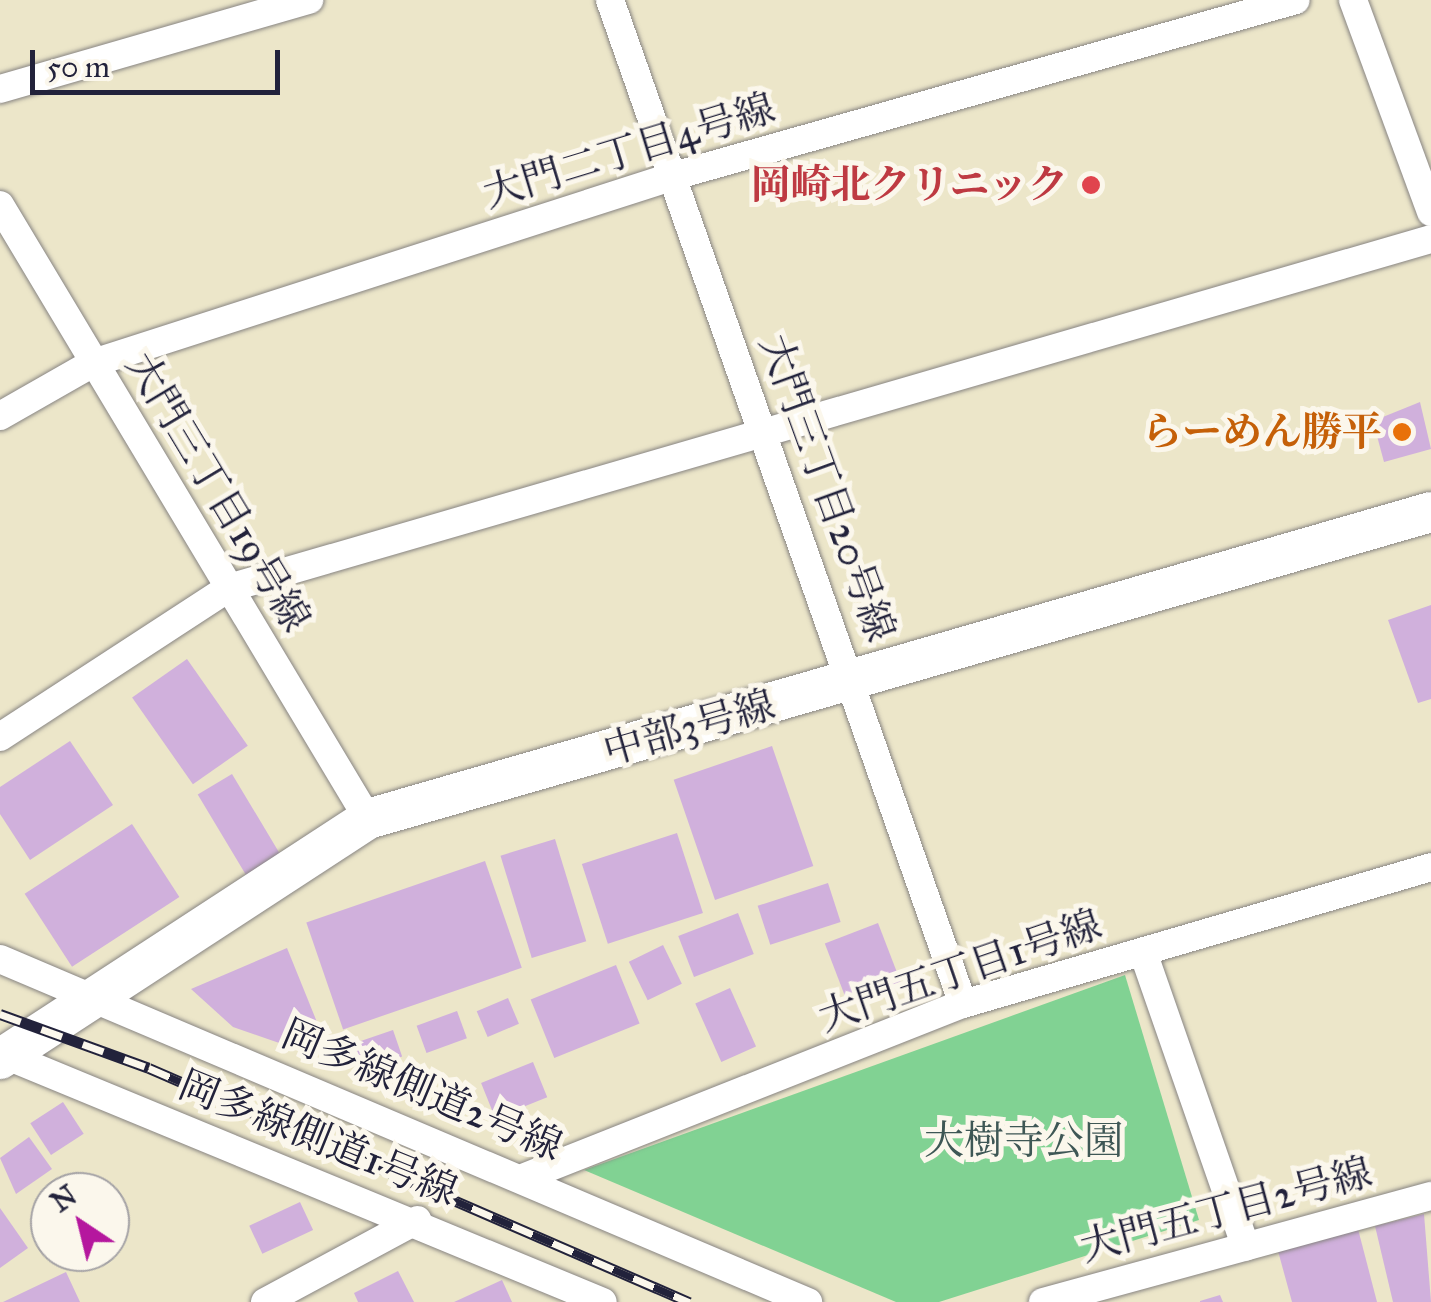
<!DOCTYPE html>
<html>
<head>
<meta charset="utf-8">
<style>
  body { margin:0 }
  #map { position:relative; width:1431px; height:1302px; overflow:hidden; background:#ece6c9; font-family:"IM FELL Great Primer","Noto Serif JP",serif }
  div>[style] { position:absolute }
  .green>* { inset:0; background:#81d293 }
  .building>* { inset:0; background:#d0b0dc; transform-origin:0 0 }
  .roads { filter:drop-shadow(0 0 2px #878482) drop-shadow(0 0 2px #878482) }
  .street>* { height:28px; margin:-14px; padding:0 14px; transform-origin:14px; border-radius:14px; background:#fff }
  .secondary>* { height:40px; margin:-20px; padding:0 20px; transform-origin:20px; border-radius:20px; background:#fff }
  .rail>* { height:11px; margin-top:-5.5px; transform-origin:0; background:repeating-linear-gradient(90deg,#fbf7ec 0 22px,#22223b 0 44px); box-sizing:border-box; border-block:2px solid #22223b }
  .dots>* { width:28px; height:28px; translate:-50% -50%; box-sizing:border-box; border:5px solid #fbf7ec; border-radius:50% }
  span { translate:-50% -50%; white-space:nowrap; text-align:center; line-height:1.15; -webkit-text-stroke:10px #fbf7ec; paint-order:stroke }
  .street-label { font-size:40px; color:#22223b }
  .health-label { font-size:40px; color:#be3a42; font-weight:700 }
  .right { translate:-100% -50%; text-align:right }
  .food-label { font-size:40px; color:#c56008; font-weight:700 }
  .park-label { font-size:40px; color:#3e5755 }
  .north { position:absolute; left:30px; top:1172px; width:100px; height:100px; box-sizing:border-box; background:#fbf7ec; border:2px solid #a4a2a5; border-radius:50%; rotate:325deg; font-size:28px; font-weight:700; line-height:40px; text-align:center; color:#22223b }
  .north::after { content:''; display:block; margin:auto; width:35px; height:45px; background:#b5179e; clip-path:polygon(50% 0,100% 100%,50% 72%,0 100%) }
  .scale { position:absolute; left:30px; top:50px; width:250px; height:45px; box-sizing:border-box; border:5px solid #22223b; border-top:0; padding-left:12px; font-size:30px; line-height:35px; white-space:nowrap; color:#22223b; -webkit-text-stroke:8px #fbf7ec; paint-order:stroke }
</style>
</head>
<body>
<div id="map">
  <div class="green">
    <div style="clip-path:polygon(1125px 975px,1199px 1220px,939px 1302px,896px 1302px,584px 1170px)"></div>
  </div>
  <div class="building">
    <div style="clip-path:polygon(1420px 402px,1431px 449px,1384px 462px,1373px 421px)"></div>
    <div style="clip-path:polygon(1431px 605px,1431px 699px,1418px 703px,1388px 620px)"></div>
    <div style="left:187px;top:659px;width:106px;height:67px;rotate:55deg"></div>
    <div style="clip-path:polygon(70px 741px,113px 805px,30px 860px,0 814px,0 787px)"></div>
    <div style="left:772px;top:746px;width:127px;height:104px;rotate:71deg"></div>
    <div style="left:232px;top:774px;width:97px;height:40px;rotate:59deg"></div>
    <div style="left:132px;top:824px;width:87px;height:128px;rotate:57deg"></div>
    <div style="left:677px;top:833px;width:84px;height:100px;rotate:72deg"></div>
    <div style="left:555px;top:839px;width:107px;height:57px;rotate:73deg"></div>
    <div style="left:485px;top:861px;width:113px;height:189px;rotate:71deg"></div>
    <div style="left:828px;top:883px;width:41px;height:74px;rotate:72deg"></div>
    <div style="left:738px;top:913px;width:44px;height:64px;rotate:69deg"></div>
    <div style="left:878px;top:923px;width:63px;height:57px;rotate:69deg"></div>
    <div style="left:663px;top:945px;width:43px;height:38px;rotate:64deg"></div>
    <div style="clip-path:polygon(287px 948px,323px 1037px,285px 1045px,233px 1027px,191px 989px)"></div>
    <div style="left:616px;top:965px;width:63px;height:92px;rotate:68deg"></div>
    <div style="left:730px;top:988px;width:64px;height:38px;rotate:66deg"></div>
    <div style="left:508px;top:998px;width:28px;height:34px;rotate:67deg"></div>
    <div style="left:457px;top:1011px;width:29px;height:43px;rotate:70deg"></div>
    <div style="left:393px;top:1030px;width:28px;height:41px;rotate:71deg"></div>
    <div style="left:533px;top:1062px;width:38px;height:56px;rotate:68deg"></div>
    <div style="left:63px;top:1102px;width:38px;height:39px;rotate:57deg"></div>
    <div style="clip-path:polygon(29px 1137px,52px 1169px,16px 1194px,0 1158px)"></div>
    <div style="left:300px;top:1202px;width:31px;height:56px;rotate:65deg"></div>
    <div style="clip-path:polygon(0 1208px,28px 1248px,0 1268px)"></div>
    <div style="clip-path:polygon(1424px 1214px,1431px 1302px,1393px 1302px,1375px 1226px)"></div>
    <div style="clip-path:polygon(1358px 1229px,1377px 1302px,1292px 1302px,1278px 1251px)"></div>
    <div style="clip-path:polygon(398px 1271px,414px 1302px,358px 1302px,354px 1293px)"></div>
    <div style="clip-path:polygon(66px 1272px,80px 1302px,3px 1302px)"></div>
    <div style="clip-path:polygon(502px 1280px,512px 1302px,454px 1302px)"></div>
    <div style="clip-path:polygon(1220px 1295px,1223px 1302px,1200px 1302px,1200px 1301px)"></div>
  </div>
  <div class="roads">
    <div class="street">
      <div style="left:610px;top:0;width:1064px;rotate:70.63deg"></div>
      <div style="left:1353px;top:0;width:226px;rotate:69.8deg"></div>
      <div style="left:0;top:89px;width:322px;rotate:-16.1deg"></div>
      <div style="left:0;top:205px;width:716px;rotate:59.06deg"></div>
      <div style="left:0;top:416px;width:107px;rotate:-29.7deg"></div>
      <div style="left:93px;top:363px;width:610px;rotate:-17.84deg"></div>
      <div style="left:674px;top:176px;width:646px;rotate:-15.8deg"></div>
      <div style="left:0;top:737px;width:273px;rotate:-33.1deg"></div>
      <div style="left:229px;top:588px;width:1252px;rotate:-16.19deg"></div>
      <div style="left:1143px;top:952px;width:312px;rotate:70.8deg"></div>
      <div style="left:0;top:959px;width:878px;rotate:23deg"></div>
      <div style="left:0;top:1053px;width:652px;rotate:22.44deg"></div>
      <div style="left:525px;top:1177px;width:471px;rotate:-21.6deg"></div>
      <div style="left:963px;top:1004px;width:488px;rotate:-16.3deg"></div>
      <div style="left:265px;top:1302px;width:173px;rotate:-28.3deg"></div>
      <div style="left:1043px;top:1302px;width:402px;rotate:-15.3deg"></div>
    </div>
    <div class="secondary">
      <div style="left:0;top:1059px;width:439px;rotate:-33.1deg"></div>
      <div style="left:368px;top:819px;width:1106px;rotate:-16.11deg"></div>
    </div>
  </div>
  <div class="rail">
    <div style="left:0;top:1014px;width:158px;rotate:19.9deg"></div>
    <div style="left:149px;top:1068px;width:589px;rotate:23.43deg"></div>
  </div>
  <div class="dots">
    <div style="left:1091px;top:185px;background:#e0444e"></div>
    <div style="left:1402px;top:432px;background:#e8710a"></div>
  </div>
  <div class="street-label">
    <span style="left:629px;top:151px;rotate:-17deg">大門二丁目4号線</span>
    <span style="left:827px;top:488px;rotate:70deg">大門三丁目20号線</span>
    <span style="left:218px;top:492px;rotate:59deg">大門三丁目19号線</span>
    <span style="left:689px;top:728px;rotate:-16deg">中部3号線</span>
    <span style="left:960px;top:971px;rotate:-19deg">大門五丁目1号線</span>
    <span style="left:422px;top:1090px;rotate:23deg">岡多線側道2号線</span>
    <span style="left:318px;top:1138px;rotate:22deg">岡多線側道1号線</span>
    <span style="left:1226px;top:1210px;rotate:-15deg">大門五丁目2号線</span>
  </div>
  <div class="health-label">
    <span class="right" style="left:1068px;top:185px">岡崎北クリニック</span>
  </div>
  <div class="food-label">
    <span class="right" style="left:1382px;top:432px">らーめん勝平</span>
  </div>
  <div class="park-label">
    <span style="left:1024px;top:1141px">大樹寺公園</span>
  </div>
  <div class="north">N</div>
  <div class="scale">50 m</div>
</div>
</body>
</html>
